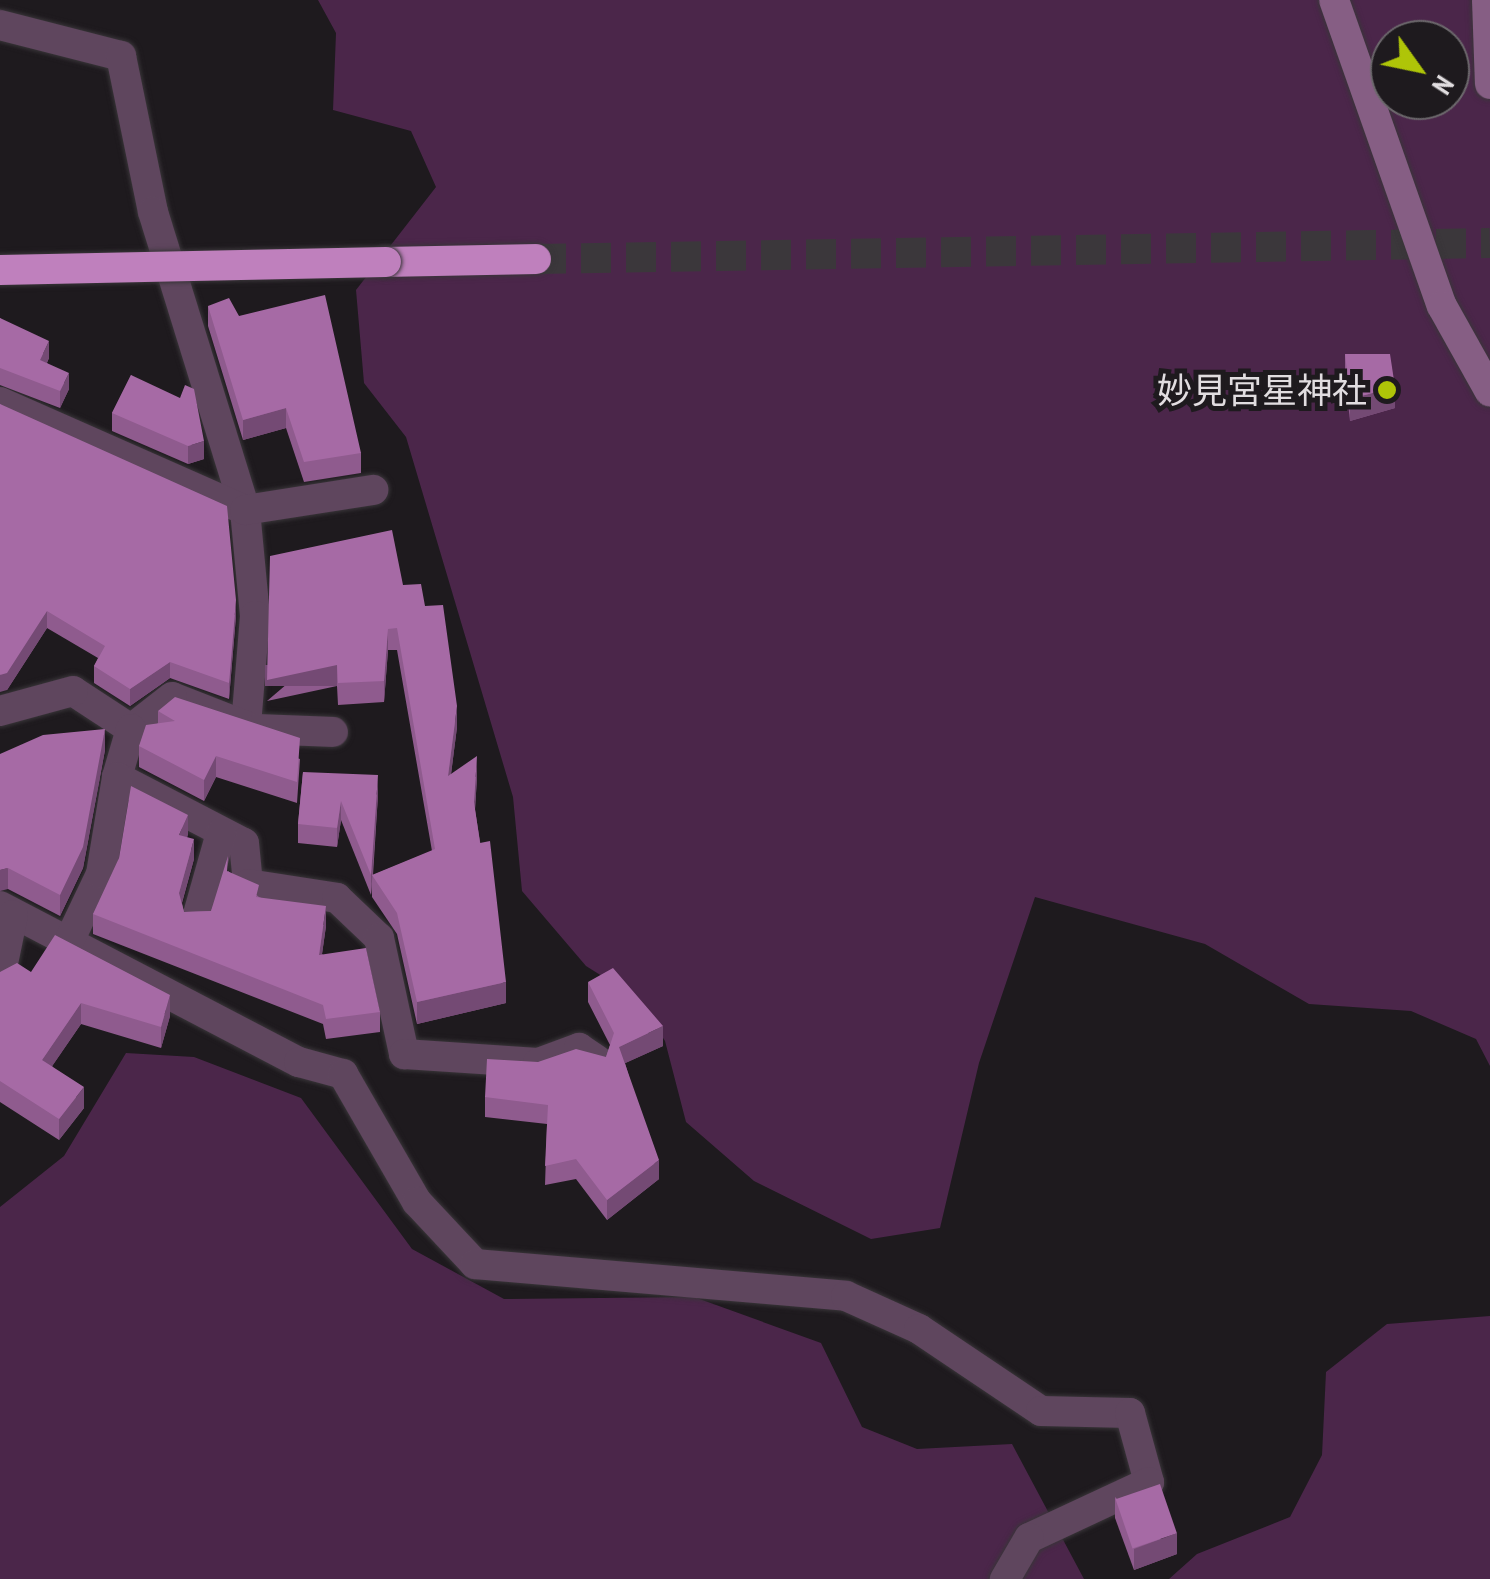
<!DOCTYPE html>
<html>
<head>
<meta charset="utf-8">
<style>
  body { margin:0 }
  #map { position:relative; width:1490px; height:1579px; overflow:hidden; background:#1e1a1e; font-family:"PT Sans Narrow","Noto Sans JP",sans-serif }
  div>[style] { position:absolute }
  .green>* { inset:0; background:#4b264a }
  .highway-tunnel>* { height:30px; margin-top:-15px; transform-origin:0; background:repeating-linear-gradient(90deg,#3b373b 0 30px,transparent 0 45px) }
  .roads { filter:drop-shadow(0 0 2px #393539) drop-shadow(0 0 2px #393539) }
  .street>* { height:30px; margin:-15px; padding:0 15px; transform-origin:15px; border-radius:15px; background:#5f465e }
  .secondary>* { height:30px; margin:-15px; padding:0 15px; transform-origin:15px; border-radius:15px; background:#865e84 }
  .highway>* { height:30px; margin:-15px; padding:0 15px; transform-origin:15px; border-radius:15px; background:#bf80bd }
  .bridges { filter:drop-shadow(0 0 2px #393539) drop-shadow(0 0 2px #393539) }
  .highway-bridge>* { height:30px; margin:-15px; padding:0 15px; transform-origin:15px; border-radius:15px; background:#bf80bd }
  .wall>* { inset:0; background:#8f5b8e }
  .shaded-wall>* { inset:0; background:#744a74; transform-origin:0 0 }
  .building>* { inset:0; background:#a66aa5; transform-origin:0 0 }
  .dots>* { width:28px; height:28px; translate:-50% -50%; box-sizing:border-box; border:5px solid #1e1a1e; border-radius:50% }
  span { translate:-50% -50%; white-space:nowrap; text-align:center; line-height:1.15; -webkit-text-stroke:10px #1e1a1e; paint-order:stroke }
  .poi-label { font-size:35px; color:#e1dde0 }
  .right { translate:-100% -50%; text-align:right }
  .north { position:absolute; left:1370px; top:20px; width:100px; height:100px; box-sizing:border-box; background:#1e1a1e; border:2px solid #6c686c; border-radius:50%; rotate:123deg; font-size:28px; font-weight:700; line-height:40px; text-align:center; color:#e1dde0 }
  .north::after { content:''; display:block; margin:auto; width:35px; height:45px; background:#afc508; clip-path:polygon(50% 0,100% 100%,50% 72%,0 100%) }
</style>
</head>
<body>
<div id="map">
  <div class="green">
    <div style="clip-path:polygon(evenodd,318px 0,1490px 0,1490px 1066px,1476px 1039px,1411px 1011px,1309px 1004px,1205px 944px,1035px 897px,979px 1063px,940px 1228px,871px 1239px,754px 1181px,686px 1122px,665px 1041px,637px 998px,586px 966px,522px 891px,513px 797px,406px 437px,364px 383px,356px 290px,436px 187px,411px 131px,333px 110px,336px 33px,318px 0,1390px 40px,1450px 40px,1450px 100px,1390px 100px,1390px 40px)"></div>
    <div style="clip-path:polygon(126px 1053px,194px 1057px,301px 1098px,412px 1249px,504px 1299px,694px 1297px,821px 1343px,862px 1427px,917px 1449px,1012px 1444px,1084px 1579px,0 1579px,0 1207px,64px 1156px)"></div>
    <div style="clip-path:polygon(1490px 1316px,1490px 1579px,1169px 1579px,1197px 1554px,1290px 1517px,1322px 1455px,1326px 1372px,1387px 1324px)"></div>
  </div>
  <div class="highway-tunnel">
    <div style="left:536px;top:259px;width:954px;rotate:-0.96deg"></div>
  </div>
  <div class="roads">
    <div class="street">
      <div style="left:0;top:25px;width:125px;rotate:14.4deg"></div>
      <div style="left:121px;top:56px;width:159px;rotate:78.4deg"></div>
      <div style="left:153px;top:212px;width:312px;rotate:72.8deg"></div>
      <div style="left:245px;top:510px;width:106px;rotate:84.6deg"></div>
      <div style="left:255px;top:616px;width:110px;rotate:94.7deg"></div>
      <div style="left:246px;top:726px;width:79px;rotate:-158.6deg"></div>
      <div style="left:172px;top:697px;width:52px;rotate:142deg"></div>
      <div style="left:131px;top:729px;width:69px;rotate:-146.8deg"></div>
      <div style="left:73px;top:691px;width:76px;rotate:164.7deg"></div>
      <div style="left:0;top:402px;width:268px;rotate:23.8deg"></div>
      <div style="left:245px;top:510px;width:130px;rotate:-8.9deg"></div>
      <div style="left:131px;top:729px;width:50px;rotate:106.3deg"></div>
      <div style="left:117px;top:777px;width:143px;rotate:27.5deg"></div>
      <div style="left:244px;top:843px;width:41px;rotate:84.4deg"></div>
      <div style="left:248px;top:884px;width:90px;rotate:8.9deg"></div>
      <div style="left:337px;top:898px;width:58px;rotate:43.6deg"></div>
      <div style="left:379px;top:938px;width:119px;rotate:77.8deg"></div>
      <div style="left:404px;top:1054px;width:134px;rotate:3.8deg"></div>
      <div style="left:538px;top:1063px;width:44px;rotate:-20.1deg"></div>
      <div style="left:579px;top:1048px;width:22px;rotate:34deg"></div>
      <div style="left:259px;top:729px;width:74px;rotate:2.3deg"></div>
      <div style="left:0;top:906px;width:337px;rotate:27.6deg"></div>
      <div style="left:299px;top:1062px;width:46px;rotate:15.3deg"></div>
      <div style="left:343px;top:1074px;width:148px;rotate:60deg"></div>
      <div style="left:417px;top:1202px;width:85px;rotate:46.9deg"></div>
      <div style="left:475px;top:1264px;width:372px;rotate:4.9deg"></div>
      <div style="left:846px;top:1296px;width:80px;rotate:24.3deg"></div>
      <div style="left:919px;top:1329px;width:147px;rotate:33.9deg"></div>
      <div style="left:1041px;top:1411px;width:89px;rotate:1.3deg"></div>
      <div style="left:1130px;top:1413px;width:72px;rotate:74.6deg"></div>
      <div style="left:1149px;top:1482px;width:132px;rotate:155deg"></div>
      <div style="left:1029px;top:1538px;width:48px;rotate:120.3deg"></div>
      <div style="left:197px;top:918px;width:88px;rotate:-74.2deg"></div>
      <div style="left:71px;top:937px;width:70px;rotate:-64.5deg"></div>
      <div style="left:101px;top:874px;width:98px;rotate:-80.6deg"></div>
      <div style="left:0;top:978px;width:64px;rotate:-78.3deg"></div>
    </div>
    <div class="secondary">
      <div style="left:1334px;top:0;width:324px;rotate:70.6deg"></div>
      <div style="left:1442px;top:306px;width:98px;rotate:60.8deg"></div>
      <div style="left:1487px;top:0;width:84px;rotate:88deg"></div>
    </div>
    <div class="highway">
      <div style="left:386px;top:262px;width:150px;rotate:-1.1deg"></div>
    </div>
  </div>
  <div class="bridges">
    <div class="highway-bridge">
      <div style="left:0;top:270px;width:386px;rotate:-1.2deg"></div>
    </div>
  </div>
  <div class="wall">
    <div style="clip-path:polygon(208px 306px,239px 316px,361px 453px,361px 473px,304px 482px,286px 428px,243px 440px,208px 326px)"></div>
    <div style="clip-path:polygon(0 318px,49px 358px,47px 363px,69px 389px,60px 408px,0 385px)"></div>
    <div style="clip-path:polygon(1345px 354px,1395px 408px,1350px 421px,1345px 375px)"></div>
    <div style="clip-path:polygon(131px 375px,204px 459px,188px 464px,112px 431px,112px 413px)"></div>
    <div style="clip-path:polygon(0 404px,236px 616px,229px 699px,170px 678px,130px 706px,94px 683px,94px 666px,98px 658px,47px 628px,7px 690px)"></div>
    <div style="clip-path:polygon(403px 585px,425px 606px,457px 727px,451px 774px,477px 777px,475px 810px,506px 1003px,417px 1024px,397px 934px,372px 897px,372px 884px,371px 895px,341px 820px,337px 847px,298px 843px,298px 824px,303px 772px,378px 795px,373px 875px,432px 851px,397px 650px,388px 650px,384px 702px,338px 705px,337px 686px,267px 701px)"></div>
    <div style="clip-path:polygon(158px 711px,300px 759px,297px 803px,216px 777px,204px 801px,139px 767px,139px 746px,158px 723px)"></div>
    <div style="clip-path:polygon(105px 750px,83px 868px,60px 916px,8px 889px,0 754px)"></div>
    <div style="clip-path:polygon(188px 835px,187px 837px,194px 859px,182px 903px,184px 912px,211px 911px,228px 871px,259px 897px,326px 926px,322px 954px,380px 1012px,380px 1032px,326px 1039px,323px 1024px,93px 934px,93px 914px)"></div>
    <div style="clip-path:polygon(0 972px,31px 972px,170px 1016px,161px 1048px,81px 1024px,52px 1066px,84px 1108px,59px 1140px,0 1102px)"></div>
    <div style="clip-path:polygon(588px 982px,663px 1046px,625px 1063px,659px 1179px,607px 1220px,576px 1179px,545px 1185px,547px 1124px,485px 1117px,485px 1097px,538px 1062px,606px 1057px,610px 1045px,588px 1002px)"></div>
    <div style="clip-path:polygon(1115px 1497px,1177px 1554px,1134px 1570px,1115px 1518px)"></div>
  </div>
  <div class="shaded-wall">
    <div style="clip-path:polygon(49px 341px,49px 358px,40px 376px,40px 360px)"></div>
    <div style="clip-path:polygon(69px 373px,69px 389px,60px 408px,60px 391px)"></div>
    <div style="clip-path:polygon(1395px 387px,1395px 408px,1350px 421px,1350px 399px)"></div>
    <div style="clip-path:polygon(286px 408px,286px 428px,243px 440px,243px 420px)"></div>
    <div style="clip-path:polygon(204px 441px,204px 459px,188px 464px,188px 446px)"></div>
    <div style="clip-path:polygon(236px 600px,236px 616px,229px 699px,229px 683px)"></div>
    <div style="clip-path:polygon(47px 611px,47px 628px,7px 690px,0 692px,0 675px)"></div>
    <div style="clip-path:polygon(388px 629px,388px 650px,384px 702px,384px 681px)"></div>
    <div style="clip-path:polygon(170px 662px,170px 678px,130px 706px,130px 689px)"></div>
    <div style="left:337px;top:665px;width:21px;height:72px;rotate:90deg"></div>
    <div style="clip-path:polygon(457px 706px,457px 727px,448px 798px,448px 776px)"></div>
    <div style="clip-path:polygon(105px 729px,105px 750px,83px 868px,60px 916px,60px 895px)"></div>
    <div style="clip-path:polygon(216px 756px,216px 777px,204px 801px,204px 780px)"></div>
    <div style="clip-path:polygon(477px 756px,477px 777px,474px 824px,474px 802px)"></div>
    <div style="clip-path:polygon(378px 775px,378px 795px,371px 895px,371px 875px)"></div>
    <div style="clip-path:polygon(341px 801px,341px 820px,337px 847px,337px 828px)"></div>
    <div style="clip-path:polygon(188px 815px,188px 835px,179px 855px,179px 835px)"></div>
    <div style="clip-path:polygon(194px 839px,194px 859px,179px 913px,179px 893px)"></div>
    <div style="clip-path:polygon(8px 868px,8px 889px,0 891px,0 870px)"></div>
    <div style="clip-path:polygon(326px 906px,326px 926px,319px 975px,319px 955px)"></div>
    <div style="clip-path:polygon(506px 982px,506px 1003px,417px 1024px,417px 1002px)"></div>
    <div style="clip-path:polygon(170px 995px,170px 1016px,161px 1048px,161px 1027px)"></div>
    <div style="clip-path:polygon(81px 1003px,81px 1024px,42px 1081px,42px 1060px)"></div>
    <div style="clip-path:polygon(663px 1026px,663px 1046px,619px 1066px,619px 1047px)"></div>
    <div style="clip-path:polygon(84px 1087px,84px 1108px,59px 1140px,59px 1119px)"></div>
    <div style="clip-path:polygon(659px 1160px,659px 1179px,607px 1220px,607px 1200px)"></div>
    <div style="clip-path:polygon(1177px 1533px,1177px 1554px,1134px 1570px,1134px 1549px)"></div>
  </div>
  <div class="building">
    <div style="clip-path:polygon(325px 295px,361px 453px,304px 462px,286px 408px,243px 420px,208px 306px,229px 298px,239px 316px)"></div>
    <div style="clip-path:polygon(0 318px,49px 341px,40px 360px,69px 373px,60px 391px,0 368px)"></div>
    <div style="clip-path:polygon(1345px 354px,1390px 354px,1395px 387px,1350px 399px)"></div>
    <div style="clip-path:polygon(131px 375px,180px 398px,185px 385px,194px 389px,204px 441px,188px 446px,112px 413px)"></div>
    <div style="clip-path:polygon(0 404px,227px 506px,236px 600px,229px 683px,170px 662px,130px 689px,94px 666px,105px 646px,47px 611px,7px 673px,0 675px)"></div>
    <div style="clip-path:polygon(392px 530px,403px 585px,421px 584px,425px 606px,443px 605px,457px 706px,448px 776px,477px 756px,474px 802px,480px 843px,490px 841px,506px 982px,417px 1002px,397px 913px,372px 875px,435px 849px,397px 628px,388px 629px,384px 681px,338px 683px,337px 665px,267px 680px,270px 556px)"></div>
    <div style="clip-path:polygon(175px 697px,300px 738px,297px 782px,216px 756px,204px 780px,139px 746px,146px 725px,175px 721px,158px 711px)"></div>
    <div style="clip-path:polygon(105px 729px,83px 847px,60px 895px,8px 868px,0 870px,0 754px,43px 735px)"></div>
    <div style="clip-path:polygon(303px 772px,378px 775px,371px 875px,341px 801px,337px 828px,298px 824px)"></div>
    <div style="clip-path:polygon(131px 786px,188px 815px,179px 835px,194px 839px,179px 893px,184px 912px,211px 911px,228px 856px,227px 871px,259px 885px,256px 897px,326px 906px,319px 955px,366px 948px,380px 1012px,326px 1019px,323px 1005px,93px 914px,119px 858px)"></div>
    <div style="clip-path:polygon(55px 935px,170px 995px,161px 1027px,81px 1003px,42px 1060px,84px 1087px,59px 1119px,0 1081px,0 972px,17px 963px,31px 972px)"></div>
    <div style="clip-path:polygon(613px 968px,663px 1026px,619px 1047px,659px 1160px,607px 1200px,576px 1159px,545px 1166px,548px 1105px,485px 1097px,487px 1059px,538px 1062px,576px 1049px,606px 1057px,614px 1033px,588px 982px)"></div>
    <div style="left:1160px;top:1484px;width:52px;height:47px;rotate:71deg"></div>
  </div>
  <div class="dots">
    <div style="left:1387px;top:390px;background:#afc508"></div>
  </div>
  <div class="poi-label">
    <span class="right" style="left:1367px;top:390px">妙見宮星神社</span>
  </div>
  <div class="north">N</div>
</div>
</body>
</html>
